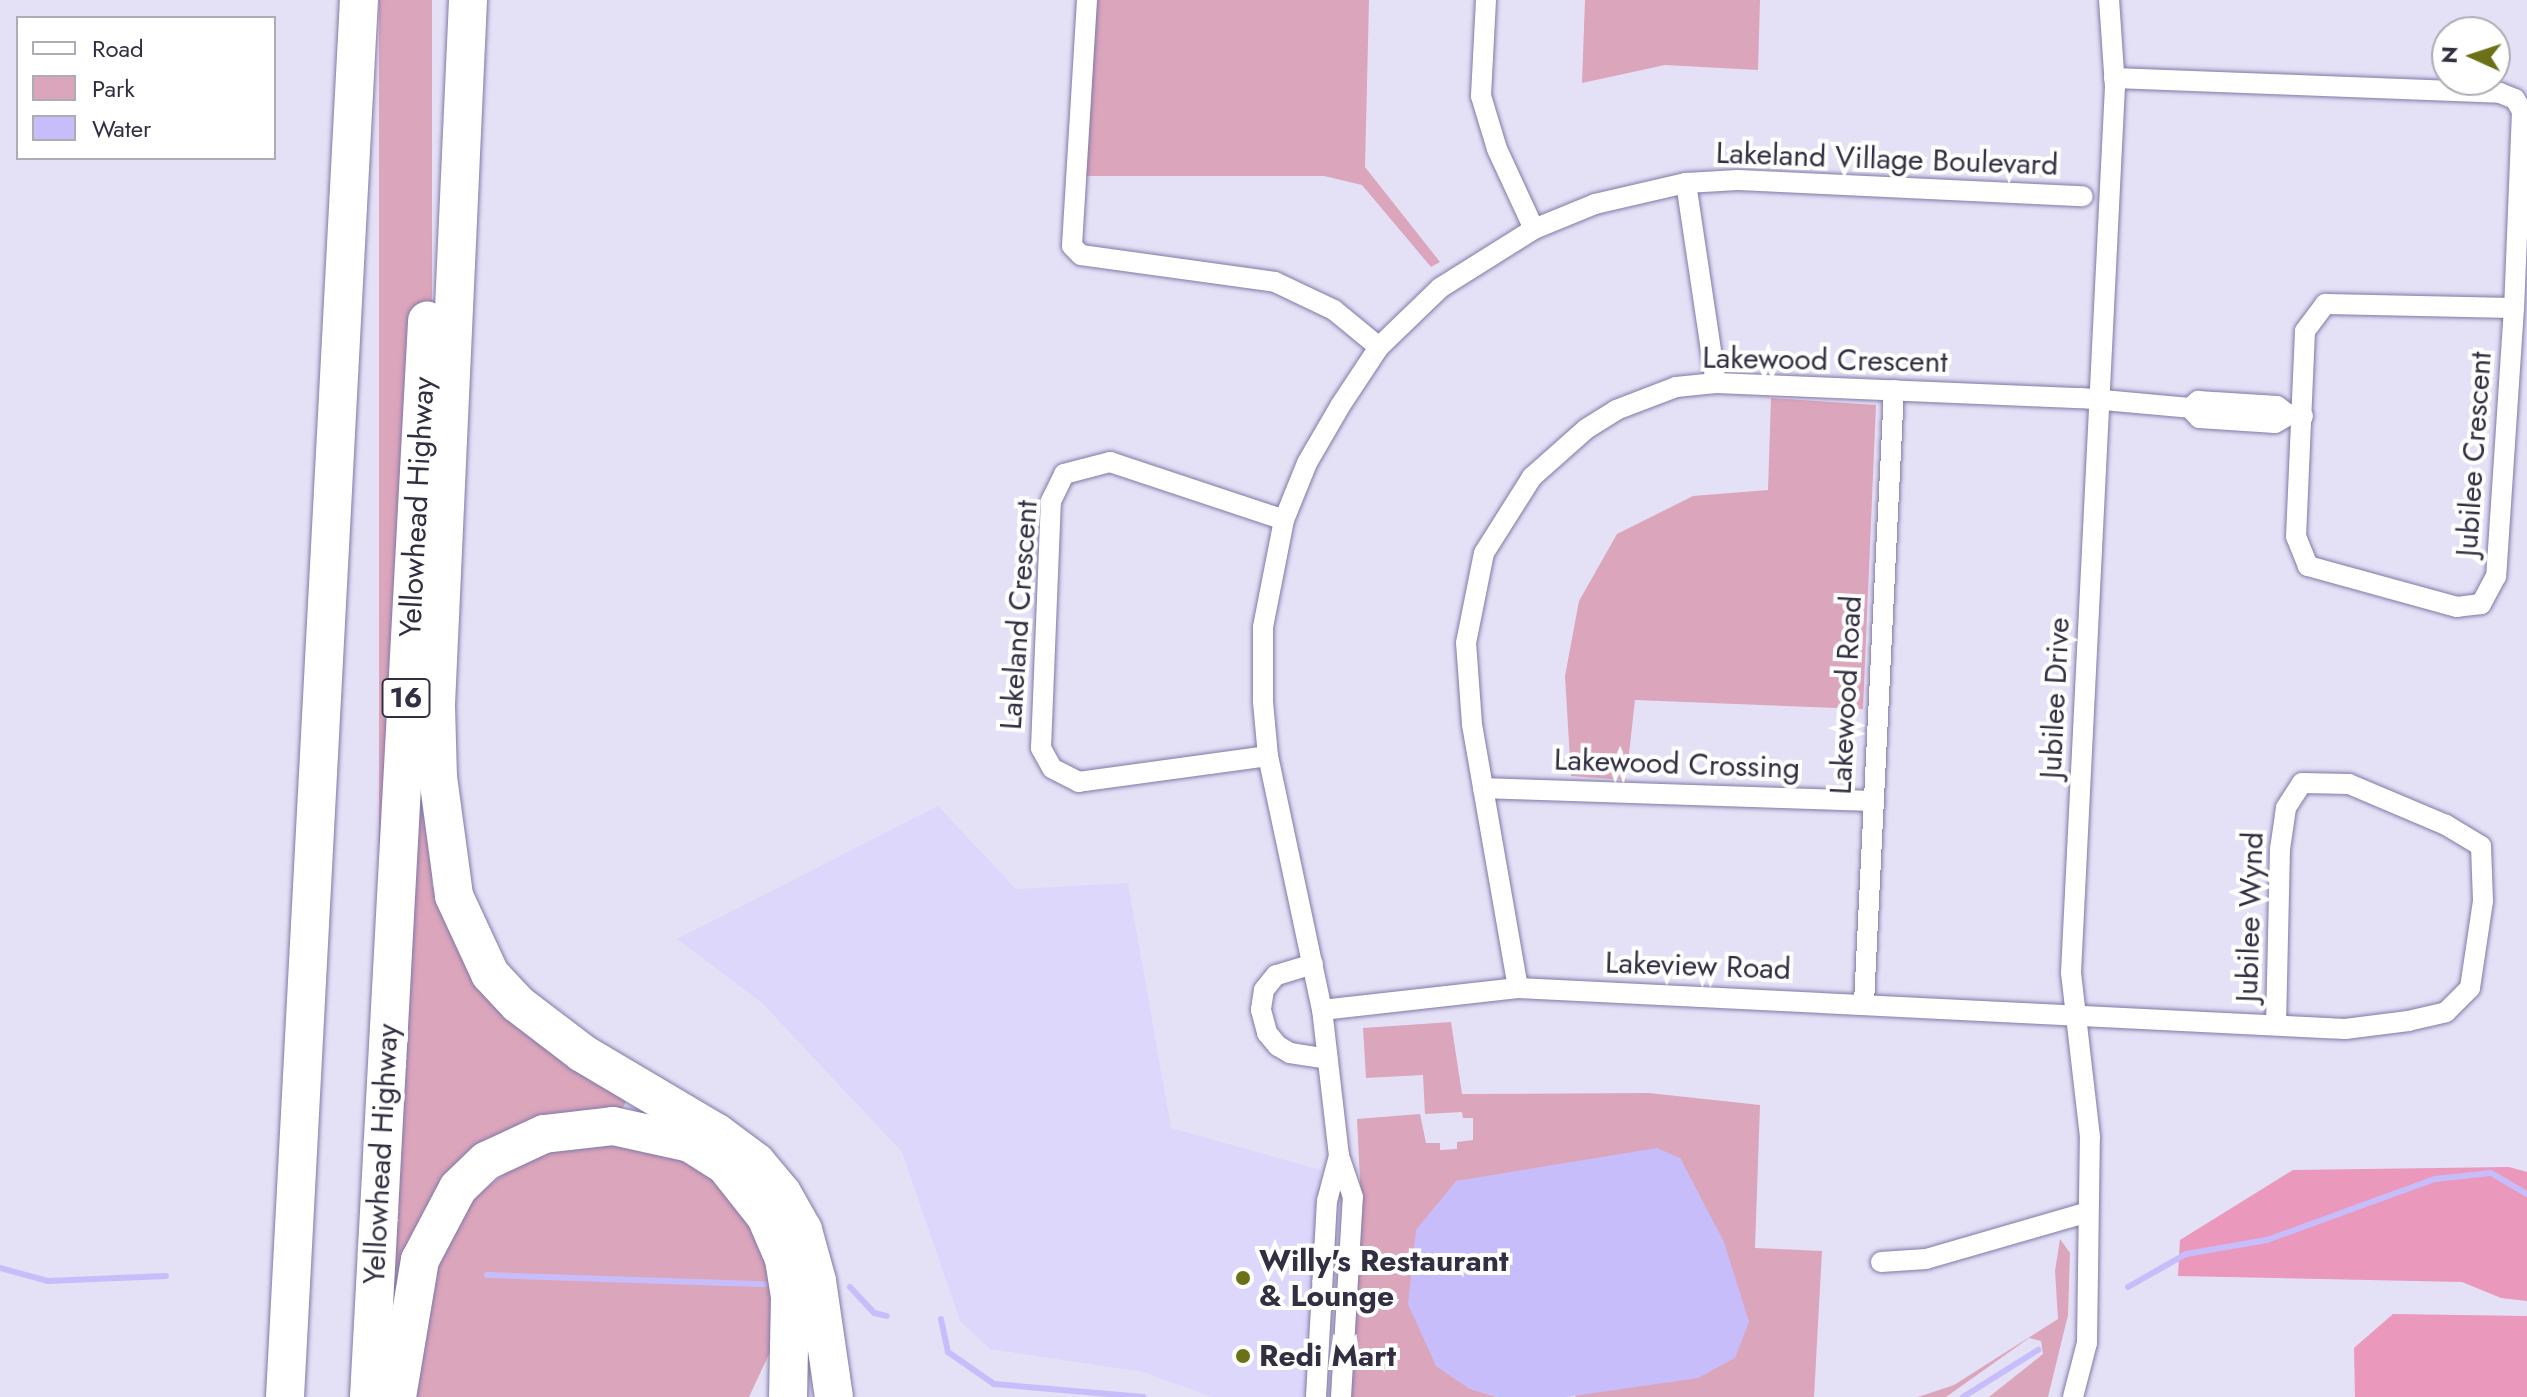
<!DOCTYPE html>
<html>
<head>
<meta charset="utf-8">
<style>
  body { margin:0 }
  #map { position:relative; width:2527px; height:1397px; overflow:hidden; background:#e4e1f6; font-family:Jost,sans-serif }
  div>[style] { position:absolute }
  .built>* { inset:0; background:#ddd7fc }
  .green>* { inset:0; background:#dba5bb; transform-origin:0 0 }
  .forest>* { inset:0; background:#ea98bb }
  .water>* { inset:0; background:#c8bdfb }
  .stream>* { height:6px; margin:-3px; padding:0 3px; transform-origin:3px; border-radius:3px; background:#c8bdfb }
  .roads { filter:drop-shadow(0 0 2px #8178a8) drop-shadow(0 0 2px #8178a8) }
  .street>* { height:20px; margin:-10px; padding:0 10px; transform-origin:10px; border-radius:10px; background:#fff }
  .highway>* { height:38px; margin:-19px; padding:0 19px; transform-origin:19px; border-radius:19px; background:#fff }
  .dots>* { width:22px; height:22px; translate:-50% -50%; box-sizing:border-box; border:4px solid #fff; border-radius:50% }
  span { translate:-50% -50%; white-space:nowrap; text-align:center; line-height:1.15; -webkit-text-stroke:8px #fff; paint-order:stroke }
  .shield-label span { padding:2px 6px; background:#fff; border:2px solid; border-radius:6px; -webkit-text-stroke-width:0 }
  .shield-label { font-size:28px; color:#322f43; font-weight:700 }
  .street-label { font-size:30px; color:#322f43 }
  .poi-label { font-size:30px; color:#322f43; font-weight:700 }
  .left { translate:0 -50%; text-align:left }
  .legend { position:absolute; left:16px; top:16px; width:260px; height:144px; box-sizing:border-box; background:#fff; border:2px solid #adacb4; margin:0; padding:10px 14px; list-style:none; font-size:24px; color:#322f43 }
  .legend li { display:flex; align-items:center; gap:16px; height:40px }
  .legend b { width:40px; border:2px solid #adacb4 }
  .north { position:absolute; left:2431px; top:16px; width:80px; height:80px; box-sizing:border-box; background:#fff; border:2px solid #adacb4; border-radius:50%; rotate:273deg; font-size:22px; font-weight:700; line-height:32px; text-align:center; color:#322f43 }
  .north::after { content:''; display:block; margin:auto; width:28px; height:36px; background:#6c7117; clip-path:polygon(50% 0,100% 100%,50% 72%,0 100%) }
</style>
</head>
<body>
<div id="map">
  <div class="built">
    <div style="clip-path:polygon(938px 806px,1016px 889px,1128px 883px,1171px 1128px,1321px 1170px,1305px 1397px,1212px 1397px,1143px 1372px,990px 1349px,960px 1321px,902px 1152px,762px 1003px,677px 939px)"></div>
  </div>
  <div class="green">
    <div style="left:379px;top:0;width:53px;height:1399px"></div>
    <div style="clip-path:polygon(1094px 0,1369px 0,1365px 167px,1440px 262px,1431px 267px,1362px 185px,1324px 176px,1084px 176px)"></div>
    <div style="clip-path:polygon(1585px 0,1760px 0,1758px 70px,1665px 65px,1582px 83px)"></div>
    <div style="clip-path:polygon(1771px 398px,1876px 405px,1863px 709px,1635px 700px,1626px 780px,1571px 776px,1565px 676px,1579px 601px,1617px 534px,1693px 496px,1768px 490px)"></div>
    <div style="clip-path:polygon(428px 876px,468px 965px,629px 1095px,623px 1108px,542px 1119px,399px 1277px,420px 878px)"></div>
    <div style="clip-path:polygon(1451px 1022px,1462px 1094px,1649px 1093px,1760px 1105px,1755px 1248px,1822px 1251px,1814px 1397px,1575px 1397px,1696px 1192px,1680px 1158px,1456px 1181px,1468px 1388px,1497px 1397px,1350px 1397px,1361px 1201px,1357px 1119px,1420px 1114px,1426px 1143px,1440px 1143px,1440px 1150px,1457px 1149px,1457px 1142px,1473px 1140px,1473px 1118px,1463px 1118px,1462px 1112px,1425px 1114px,1423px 1075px,1366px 1078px,1363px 1028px)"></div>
    <div style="clip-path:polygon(611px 1143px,659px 1148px,736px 1188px,775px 1274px,770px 1352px,749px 1397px,418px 1397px,432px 1285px,447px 1243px,474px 1198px,511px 1168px,563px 1146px)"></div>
    <div style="clip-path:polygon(2060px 1239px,2070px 1253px,2068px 1315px,2048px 1397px,1989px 1397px,2043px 1354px,2041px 1341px,2029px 1338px,1946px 1397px,1918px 1397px,1954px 1385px,2058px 1319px,2055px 1271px)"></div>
  </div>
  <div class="forest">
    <div style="clip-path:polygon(2509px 1167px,2527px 1172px,2527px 1301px,2501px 1298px,2462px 1282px,2178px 1276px,2180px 1240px,2293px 1170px)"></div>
    <div style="clip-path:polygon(2393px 1314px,2527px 1316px,2527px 1397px,2355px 1397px,2354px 1348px)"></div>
  </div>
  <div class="water">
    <div style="clip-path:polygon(1657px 1148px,1680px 1158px,1724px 1242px,1749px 1322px,1735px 1358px,1698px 1378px,1566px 1397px,1497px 1397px,1468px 1388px,1436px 1366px,1408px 1304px,1416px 1230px,1456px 1181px)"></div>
  </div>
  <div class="stream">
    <div style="left:0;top:1268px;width:50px;rotate:15.2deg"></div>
    <div style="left:48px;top:1281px;width:118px;rotate:-2.4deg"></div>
    <div style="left:487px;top:1275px;width:278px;rotate:1.9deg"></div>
    <div style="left:850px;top:1287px;width:35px;rotate:47deg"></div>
    <div style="left:874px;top:1313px;width:13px;rotate:13deg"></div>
    <div style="left:2128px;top:1287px;width:67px;rotate:-29.6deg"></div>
    <div style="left:2186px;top:1254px;width:82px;rotate:-9.8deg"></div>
    <div style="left:2267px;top:1240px;width:179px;rotate:-20deg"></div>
    <div style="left:2435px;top:1179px;width:56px;rotate:-6.1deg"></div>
    <div style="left:2491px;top:1173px;width:42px;rotate:30.3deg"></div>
    <div style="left:941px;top:1319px;width:34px;rotate:78deg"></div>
    <div style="left:948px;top:1352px;width:56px;rotate:34.8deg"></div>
    <div style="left:994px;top:1384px;width:150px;rotate:5deg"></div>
    <div style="left:1963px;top:1397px;width:89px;rotate:-32.1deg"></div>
  </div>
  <div class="roads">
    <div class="street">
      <div style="left:1087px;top:0;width:246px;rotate:93.5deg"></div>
      <div style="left:1072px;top:246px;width:13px;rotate:45deg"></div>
      <div style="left:1081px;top:255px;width:196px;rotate:7.9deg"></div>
      <div style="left:1275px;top:282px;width:65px;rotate:25.4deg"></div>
      <div style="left:1334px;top:310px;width:58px;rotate:39.4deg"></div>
      <div style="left:1486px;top:0;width:96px;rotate:93deg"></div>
      <div style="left:1481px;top:96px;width:55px;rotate:73.2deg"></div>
      <div style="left:1497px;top:149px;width:88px;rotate:65.2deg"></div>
      <div style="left:2114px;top:78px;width:386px;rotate:2.2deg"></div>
      <div style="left:2500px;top:93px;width:16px;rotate:22deg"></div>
      <div style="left:2515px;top:99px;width:14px;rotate:60deg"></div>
      <div style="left:2522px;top:111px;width:197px;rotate:92.3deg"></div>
      <div style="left:2514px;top:308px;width:269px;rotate:93.8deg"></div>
      <div style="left:2496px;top:576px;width:32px;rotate:118deg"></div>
      <div style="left:2481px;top:604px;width:24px;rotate:173deg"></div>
      <div style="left:2457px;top:607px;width:155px;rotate:-164.6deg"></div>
      <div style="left:2308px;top:566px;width:31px;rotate:-112deg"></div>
      <div style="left:2296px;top:537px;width:206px;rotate:-87.5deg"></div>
      <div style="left:2305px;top:331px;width:34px;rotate:-53deg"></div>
      <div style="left:2325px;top:304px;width:189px;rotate:1.2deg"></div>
      <div style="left:1686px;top:183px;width:202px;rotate:81.5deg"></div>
      <div style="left:2190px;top:408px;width:13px;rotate:48deg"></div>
      <div style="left:2199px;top:418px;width:76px;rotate:3.8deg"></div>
      <div style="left:2275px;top:423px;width:16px;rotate:-30deg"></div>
      <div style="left:1268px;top:756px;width:191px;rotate:172.2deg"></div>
      <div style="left:1079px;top:782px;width:30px;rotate:-153deg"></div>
      <div style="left:1052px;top:768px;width:23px;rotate:-119deg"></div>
      <div style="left:1041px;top:748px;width:247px;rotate:-87.7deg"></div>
      <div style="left:1051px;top:501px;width:30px;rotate:-64deg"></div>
      <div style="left:1064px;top:474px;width:48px;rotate:-14.6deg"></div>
      <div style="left:1110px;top:462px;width:183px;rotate:18.4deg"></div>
      <div style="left:1483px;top:788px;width:387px;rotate:1.9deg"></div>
      <div style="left:1313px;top:964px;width:39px;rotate:163deg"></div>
      <div style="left:1276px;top:975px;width:19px;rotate:129deg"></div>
      <div style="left:1264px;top:990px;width:20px;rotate:99deg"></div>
      <div style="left:1261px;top:1010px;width:24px;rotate:75deg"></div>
      <div style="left:1267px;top:1033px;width:17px;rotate:50deg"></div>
      <div style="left:1278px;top:1046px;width:14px;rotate:30deg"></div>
      <div style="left:1290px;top:1053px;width:38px;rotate:9deg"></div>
      <div style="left:1518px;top:988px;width:268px;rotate:-99.9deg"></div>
      <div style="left:1472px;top:724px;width:81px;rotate:-94.2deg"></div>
      <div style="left:1466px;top:643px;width:92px;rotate:-78.7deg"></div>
      <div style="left:1484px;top:553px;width:90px;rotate:-57.7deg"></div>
      <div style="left:1532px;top:477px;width:72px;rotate:-41.6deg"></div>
      <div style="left:1586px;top:429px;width:36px;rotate:-32deg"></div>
      <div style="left:1616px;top:410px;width:64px;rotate:-21deg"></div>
      <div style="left:1676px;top:387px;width:40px;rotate:-5.7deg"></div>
      <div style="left:1716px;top:383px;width:365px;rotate:2.4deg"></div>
      <div style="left:2081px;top:398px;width:109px;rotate:5.2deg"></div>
      <div style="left:2190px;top:408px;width:11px;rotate:-41deg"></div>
      <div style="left:2198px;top:401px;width:79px;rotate:3.6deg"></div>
      <div style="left:2277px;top:406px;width:15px;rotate:37deg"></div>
      <div style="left:2289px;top:415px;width:14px;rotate:4deg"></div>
      <div style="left:1864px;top:1003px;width:614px;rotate:-87.2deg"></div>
      <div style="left:1322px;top:1010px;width:197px;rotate:-6.4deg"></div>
      <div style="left:1518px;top:988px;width:828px;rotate:2.84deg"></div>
      <div style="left:2345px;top:1029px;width:64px;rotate:-7.2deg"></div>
      <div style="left:2408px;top:1021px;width:39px;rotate:-13deg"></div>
      <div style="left:2446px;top:1012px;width:34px;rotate:-45deg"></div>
      <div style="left:2470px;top:988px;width:88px;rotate:-81.5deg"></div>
      <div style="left:2483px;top:901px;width:55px;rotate:-92.1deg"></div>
      <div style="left:2481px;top:846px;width:41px;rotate:-149deg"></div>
      <div style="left:2446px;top:825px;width:105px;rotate:-157.1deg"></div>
      <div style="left:2349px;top:784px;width:47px;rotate:-178.8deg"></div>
      <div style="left:2302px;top:783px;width:30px;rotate:123deg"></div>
      <div style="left:2286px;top:808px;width:41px;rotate:98.3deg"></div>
      <div style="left:2280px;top:849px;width:176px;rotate:91.3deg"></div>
      <div style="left:1881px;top:1262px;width:45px;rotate:-3.8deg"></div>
      <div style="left:1926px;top:1259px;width:166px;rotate:-16.1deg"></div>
      <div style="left:1316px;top:1397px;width:196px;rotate:-86.8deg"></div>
      <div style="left:1327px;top:1201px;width:47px;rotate:-75.1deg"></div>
      <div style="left:1341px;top:1397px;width:200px;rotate:-86.6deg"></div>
      <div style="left:1353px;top:1197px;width:43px;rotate:-108.9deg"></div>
      <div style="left:1339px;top:1156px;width:147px;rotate:-96.6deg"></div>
      <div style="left:1322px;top:1010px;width:260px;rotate:-102deg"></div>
      <div style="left:1268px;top:756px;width:54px;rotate:-95.3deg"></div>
      <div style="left:1263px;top:702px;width:75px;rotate:-90deg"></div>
      <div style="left:1263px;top:627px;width:109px;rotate:-78.9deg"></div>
      <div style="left:1284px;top:520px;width:61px;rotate:-68deg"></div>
      <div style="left:1307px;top:463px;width:66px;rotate:-59.9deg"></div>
      <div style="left:1340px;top:406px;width:71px;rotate:-56.5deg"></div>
      <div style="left:1379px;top:347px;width:85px;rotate:-44deg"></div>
      <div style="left:1440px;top:288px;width:111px;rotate:-32.1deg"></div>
      <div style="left:1534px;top:229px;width:66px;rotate:-22.3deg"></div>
      <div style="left:1595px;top:204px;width:93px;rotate:-13deg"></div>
      <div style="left:1686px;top:183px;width:52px;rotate:-3.3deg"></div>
      <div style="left:1738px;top:180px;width:345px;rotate:2.7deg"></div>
      <div style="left:2073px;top:1397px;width:56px;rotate:-75.5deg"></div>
      <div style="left:2087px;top:1343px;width:206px;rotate:-89.2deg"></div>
      <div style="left:2090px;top:1137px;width:165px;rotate:-96.6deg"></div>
      <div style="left:2071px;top:973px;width:887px;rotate:-87.16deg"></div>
      <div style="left:2115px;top:87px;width:87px;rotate:-93.9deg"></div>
    </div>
    <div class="highway">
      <div style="left:468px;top:0;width:707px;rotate:92.6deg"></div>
      <div style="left:436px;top:706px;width:71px;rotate:88.4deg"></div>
      <div style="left:438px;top:777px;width:120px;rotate:82.3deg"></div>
      <div style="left:454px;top:896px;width:86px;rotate:65.2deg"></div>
      <div style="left:490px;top:974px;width:41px;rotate:47deg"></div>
      <div style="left:518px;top:1004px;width:81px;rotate:37.4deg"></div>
      <div style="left:582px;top:1053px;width:157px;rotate:30.7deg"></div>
      <div style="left:717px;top:1133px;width:49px;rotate:36.6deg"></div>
      <div style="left:756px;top:1162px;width:40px;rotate:50deg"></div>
      <div style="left:782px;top:1193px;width:43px;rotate:60.4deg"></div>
      <div style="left:803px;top:1230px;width:53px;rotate:74.6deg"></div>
      <div style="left:817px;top:1281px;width:117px;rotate:81.7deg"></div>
      <div style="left:285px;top:1397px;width:1399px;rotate:-86.97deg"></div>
      <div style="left:369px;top:1397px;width:1078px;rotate:-86.91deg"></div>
      <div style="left:397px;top:1397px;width:139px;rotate:-80.5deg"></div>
      <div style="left:420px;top:1260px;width:81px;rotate:-62.2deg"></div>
      <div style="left:458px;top:1188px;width:39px;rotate:-44deg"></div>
      <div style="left:486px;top:1161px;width:64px;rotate:-25deg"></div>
      <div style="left:544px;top:1134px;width:69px;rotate:-6.6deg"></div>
      <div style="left:613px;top:1126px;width:79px;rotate:12.4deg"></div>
      <div style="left:690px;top:1143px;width:41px;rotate:32.2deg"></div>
      <div style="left:725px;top:1165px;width:66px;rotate:51.7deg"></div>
      <div style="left:766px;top:1217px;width:46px;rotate:66.8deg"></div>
      <div style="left:784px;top:1259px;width:37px;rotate:81deg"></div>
      <div style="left:790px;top:1296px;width:101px;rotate:91.1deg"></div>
    </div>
  </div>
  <div class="dots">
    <div style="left:1243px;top:1278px;background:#6c7117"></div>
    <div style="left:1243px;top:1356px;background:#6c7117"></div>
  </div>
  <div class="shield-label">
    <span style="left:406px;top:698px">16</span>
  </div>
  <div class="street-label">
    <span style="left:1887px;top:159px;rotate:2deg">Lakeland Village Boulevard</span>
    <span style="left:1825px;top:360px;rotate:1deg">Lakewood Crescent</span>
    <span style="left:2474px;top:454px;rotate:-86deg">Jubilee Crescent</span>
    <span style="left:417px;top:507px;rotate:-87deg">Yellowhead Highway</span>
    <span style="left:1019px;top:615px;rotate:-86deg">Lakeland Crescent</span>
    <span style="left:1846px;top:695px;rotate:-87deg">Lakewood Road</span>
    <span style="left:2055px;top:698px;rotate:-87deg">Jubilee Drive</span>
    <span style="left:1677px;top:764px;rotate:2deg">Lakewood Crossing</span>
    <span style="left:2250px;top:917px;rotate:-88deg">Jubilee Wynd</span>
    <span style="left:1698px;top:966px;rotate:2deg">Lakeview Road</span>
    <span style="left:381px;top:1154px;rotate:-87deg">Yellowhead Highway</span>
  </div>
  <div class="poi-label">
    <span class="left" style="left:1259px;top:1278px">Willy's Restaurant<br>&amp; Lounge</span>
    <span class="left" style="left:1259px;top:1356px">Redi Mart</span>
  </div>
  <ul class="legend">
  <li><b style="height:10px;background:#fff"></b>Road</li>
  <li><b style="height:22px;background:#dba5bb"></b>Park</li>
  <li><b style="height:22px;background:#c8bdfb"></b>Water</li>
  </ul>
  <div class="north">N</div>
</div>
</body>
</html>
